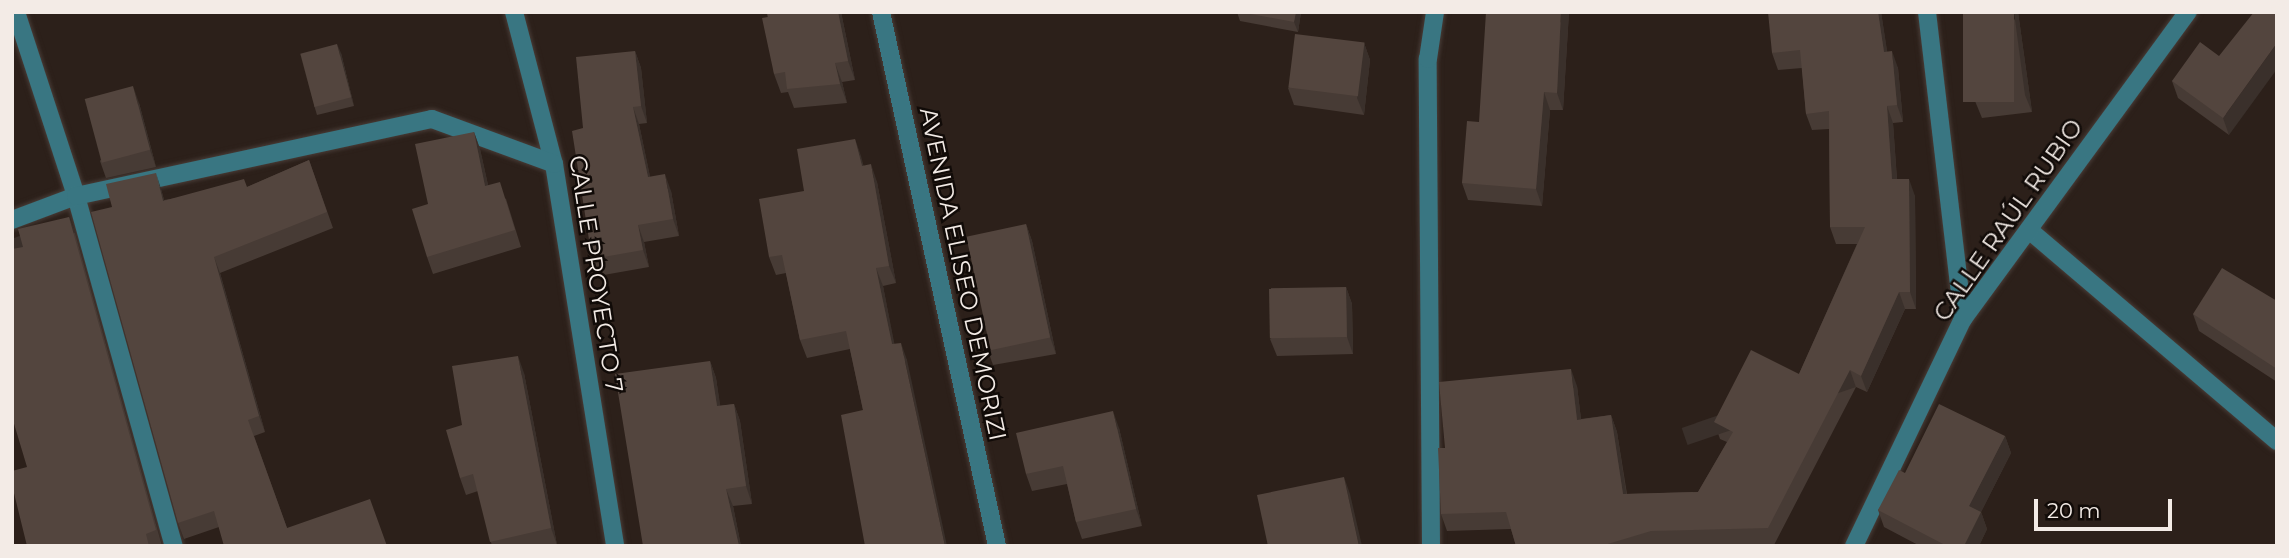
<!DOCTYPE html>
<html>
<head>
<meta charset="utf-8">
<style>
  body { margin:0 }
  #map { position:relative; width:2289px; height:558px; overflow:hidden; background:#2c201a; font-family:Montserrat,sans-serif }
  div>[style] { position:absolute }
  .roads { filter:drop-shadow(0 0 2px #483c37) drop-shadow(0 0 2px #483c37) }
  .minor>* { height:18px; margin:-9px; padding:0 9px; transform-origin:9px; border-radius:9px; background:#397682 }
  .wall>* { inset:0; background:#473b35 }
  .shaded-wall>* { inset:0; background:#3a302b; transform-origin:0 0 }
  .building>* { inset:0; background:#53453e; transform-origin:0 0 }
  span { translate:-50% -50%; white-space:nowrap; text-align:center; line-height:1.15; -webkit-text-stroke:5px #110b08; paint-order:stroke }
  .street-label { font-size:24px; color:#f3ebe6 }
  .frame { position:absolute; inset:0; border:14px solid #f3ebe6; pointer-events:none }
  .scale { position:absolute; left:2034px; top:499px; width:138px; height:32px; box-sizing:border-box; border:4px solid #f3ebe6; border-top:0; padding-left:9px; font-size:21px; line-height:24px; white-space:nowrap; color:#f3ebe6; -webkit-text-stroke:5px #110b08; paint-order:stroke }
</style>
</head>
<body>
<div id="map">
  <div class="roads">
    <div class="minor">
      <div style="left:16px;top:12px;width:194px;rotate:71.9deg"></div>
      <div style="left:76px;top:196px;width:363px;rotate:74.4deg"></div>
      <div style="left:514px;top:12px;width:157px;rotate:75.3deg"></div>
      <div style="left:554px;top:164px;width:387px;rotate:80.9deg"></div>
      <div style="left:881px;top:12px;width:546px;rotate:77.74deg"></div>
      <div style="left:1927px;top:12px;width:309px;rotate:83.3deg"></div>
      <div style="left:12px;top:220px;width:68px;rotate:-20.6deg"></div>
      <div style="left:76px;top:196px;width:364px;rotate:-12.2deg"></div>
      <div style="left:432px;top:119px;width:130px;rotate:20.2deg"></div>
      <div style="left:2029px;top:230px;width:326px;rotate:40.4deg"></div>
      <div style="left:1431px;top:546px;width:487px;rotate:-90.4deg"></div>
      <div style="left:1428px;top:59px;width:48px;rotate:-81.5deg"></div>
      <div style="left:1854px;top:546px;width:252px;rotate:-64.4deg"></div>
      <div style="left:1963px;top:319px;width:381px;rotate:-53.8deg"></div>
    </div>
  </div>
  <div class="wall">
    <div style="clip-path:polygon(767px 12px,841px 12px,855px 80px,842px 82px,847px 103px,794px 108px,788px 92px,781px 93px,774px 74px)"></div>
    <div style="clip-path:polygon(1237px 12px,1301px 12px,1298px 32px,1240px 21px)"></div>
    <div style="clip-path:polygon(1569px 12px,1563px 110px,1550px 110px,1542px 206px,1468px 200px,1462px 183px,1479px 122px)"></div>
    <div style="clip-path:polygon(1881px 12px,1887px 52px,1898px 68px,1903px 122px,1893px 123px,1897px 179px,1915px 196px,1916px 309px,1905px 309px,1867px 392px,1856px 387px,1774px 545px,1516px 546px,1511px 529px,1447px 531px,1441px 514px,1445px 448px,1577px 386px,1581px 419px,1611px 415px,1617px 432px,1627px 494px,1698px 492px,1727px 442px,1720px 439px,1714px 422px,1799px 374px,1857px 244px,1836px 244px,1830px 227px,1829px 129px,1812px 130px,1806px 114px,1802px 68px,1778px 70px,1772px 53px)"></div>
    <div style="clip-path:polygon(2018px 12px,2032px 112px,1982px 118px,1975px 101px)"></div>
    <div style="clip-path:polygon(1364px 43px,1370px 60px,1364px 115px,1294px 105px,1288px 88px)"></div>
    <div style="clip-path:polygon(635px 51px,641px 68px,647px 123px,639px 124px,650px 177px,671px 191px,679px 236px,644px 242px,649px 267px,598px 276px,592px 259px,583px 128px)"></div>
    <div style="clip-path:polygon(341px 53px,354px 106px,317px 115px,314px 105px)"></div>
    <div style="clip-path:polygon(2219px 56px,2229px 135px,2178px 98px,2172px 81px)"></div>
    <div style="clip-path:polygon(139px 103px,156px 167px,106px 178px,100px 161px)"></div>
    <div style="clip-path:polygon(474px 132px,480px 149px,488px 185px,506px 199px,521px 247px,433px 274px,427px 257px,428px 204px)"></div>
    <div style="clip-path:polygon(855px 139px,863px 165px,877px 182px,896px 283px,883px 286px,894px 344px,907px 360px,863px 410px,850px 349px,807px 358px,800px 340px,786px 273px,776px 275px,769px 257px,804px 191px)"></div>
    <div style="clip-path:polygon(309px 160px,333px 228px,220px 273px,265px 432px,254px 436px,287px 528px,387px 546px,219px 527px,184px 539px,178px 523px,112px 207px,161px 189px,164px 200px,247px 187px)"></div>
    <div style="clip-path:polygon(69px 217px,75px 233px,162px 546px,27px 546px,27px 467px,23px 247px)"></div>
    <div style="clip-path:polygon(1026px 224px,1032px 241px,1056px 354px,993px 365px,987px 348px)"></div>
    <div style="clip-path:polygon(1346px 287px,1352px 304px,1353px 354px,1277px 356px,1270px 339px)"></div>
    <div style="clip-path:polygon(2277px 301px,2277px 382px,2199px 331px,2193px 314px)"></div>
    <div style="clip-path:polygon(710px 361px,716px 378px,720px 406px,734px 404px,740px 421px,752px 504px,733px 506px,741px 546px,643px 546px)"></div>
    <div style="clip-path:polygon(524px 373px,557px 545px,553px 546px,492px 546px,478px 491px,466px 495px,460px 478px,462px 425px)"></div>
    <div style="clip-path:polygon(1119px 428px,1142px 526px,1082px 539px,1076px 522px,1067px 484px,1032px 491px,1026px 474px)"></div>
    <div style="clip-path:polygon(2005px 436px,2011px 453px,1981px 512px,1987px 529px,1979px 546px,1920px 546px,1884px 527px,1878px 510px,1905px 473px)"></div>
  </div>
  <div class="shaded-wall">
    <div style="clip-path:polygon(838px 12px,841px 12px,855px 80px,848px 61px)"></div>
    <div style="clip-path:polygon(1296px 12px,1301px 12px,1298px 32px,1294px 22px)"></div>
    <div style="clip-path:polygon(1561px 12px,1569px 12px,1563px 110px,1557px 93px)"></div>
    <div style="clip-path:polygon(1878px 12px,1881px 12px,1890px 69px,1884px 52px)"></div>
    <div style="clip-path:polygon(2014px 12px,2018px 12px,2032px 112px,2025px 95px)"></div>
    <div style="clip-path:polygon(1364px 43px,1370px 60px,1364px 115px,1357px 98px)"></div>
    <div style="clip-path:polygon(2277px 43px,2277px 69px,2229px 135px,2223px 118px)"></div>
    <div style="clip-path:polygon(337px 44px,341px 53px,354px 106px,351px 97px)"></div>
    <div style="clip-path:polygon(635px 51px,641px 68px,647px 123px,641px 106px)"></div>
    <div style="clip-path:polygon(1892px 51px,1898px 68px,1903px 122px,1897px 105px)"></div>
    <div style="clip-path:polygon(835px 63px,842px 82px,847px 103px,840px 84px)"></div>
    <div style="clip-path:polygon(133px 86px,139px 103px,156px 167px,150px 150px)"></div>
    <div style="clip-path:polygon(1544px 92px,1550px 110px,1542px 206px,1536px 189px)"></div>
    <div style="clip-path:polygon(1887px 106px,1893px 123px,1898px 196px,1892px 179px)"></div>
    <div style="clip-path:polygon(633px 107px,639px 124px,654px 195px,648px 177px)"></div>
    <div style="clip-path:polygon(474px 132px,480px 149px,492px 203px,485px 186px)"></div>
    <div style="clip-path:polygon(855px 139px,861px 156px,868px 183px,862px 166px)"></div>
    <div style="clip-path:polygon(871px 164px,877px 182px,896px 283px,889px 266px)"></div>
    <div style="clip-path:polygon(156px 173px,161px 189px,169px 217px,163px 201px)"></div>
    <div style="clip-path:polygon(665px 174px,671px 191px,679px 236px,673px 219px)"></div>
    <div style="clip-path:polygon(1909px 179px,1915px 196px,1916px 309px,1910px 292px)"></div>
    <div style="left:69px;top:217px;width:17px;height:325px;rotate:69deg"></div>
    <div style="clip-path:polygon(1026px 224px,1032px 241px,1056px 354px,1050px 337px)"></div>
    <div style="clip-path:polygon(638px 225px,644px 242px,649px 267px,643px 250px)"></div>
    <div style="clip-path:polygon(214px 257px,220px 273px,265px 432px,259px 416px)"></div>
    <div style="clip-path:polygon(876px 268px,883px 286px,898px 362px,892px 344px)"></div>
    <div style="clip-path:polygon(1346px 287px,1352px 304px,1353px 354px,1347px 337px)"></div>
    <div style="clip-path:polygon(1899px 292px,1905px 309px,1867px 392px,1861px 376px)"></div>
    <div style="clip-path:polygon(901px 343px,907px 360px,947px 546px,945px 546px)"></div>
    <div style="clip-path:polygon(518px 356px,524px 373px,557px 545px,551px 528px)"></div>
    <div style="clip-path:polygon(710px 361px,716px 378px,723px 423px,717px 406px)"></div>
    <div style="clip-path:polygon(1571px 369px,1577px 386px,1583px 437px,1577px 420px)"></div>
    <div style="left:1850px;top:370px;width:18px;height:178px;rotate:71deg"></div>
    <div style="clip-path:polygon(734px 404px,740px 421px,752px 504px,746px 486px)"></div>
    <div style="clip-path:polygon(1113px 411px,1119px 428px,1142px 526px,1136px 509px)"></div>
    <div style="clip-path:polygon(1611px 415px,1617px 432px,1629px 511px,1623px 494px)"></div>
    <div style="clip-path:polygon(2005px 436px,2011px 453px,1981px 512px,1987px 529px,1979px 546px,1964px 546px,1969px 506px)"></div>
    <div style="clip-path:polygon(1344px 477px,1350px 494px,1362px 546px,1359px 546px)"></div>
    <div style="clip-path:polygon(726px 489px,733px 506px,741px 546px,739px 546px)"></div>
  </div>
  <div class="building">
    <div style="clip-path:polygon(767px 12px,838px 12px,848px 61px,835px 63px,840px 84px,787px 89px,785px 72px,774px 74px,762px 18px,768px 17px)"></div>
    <div style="clip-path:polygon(1240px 12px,1296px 12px,1294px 22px)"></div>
    <div style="clip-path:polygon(1486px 12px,1561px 12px,1557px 93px,1544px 92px,1536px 189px,1462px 183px,1467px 121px,1479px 122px)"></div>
    <div style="clip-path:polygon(1768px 12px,1878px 12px,1884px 52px,1892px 51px,1897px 105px,1887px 106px,1892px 179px,1909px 179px,1910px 292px,1899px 292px,1861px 376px,1850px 370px,1768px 528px,1651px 531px,1601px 546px,1516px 546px,1506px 512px,1441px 514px,1438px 448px,1445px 448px,1439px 382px,1571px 369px,1577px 420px,1611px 415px,1623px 494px,1698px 492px,1733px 432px,1714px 422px,1751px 350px,1799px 374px,1865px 227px,1830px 227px,1829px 111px,1806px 114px,1800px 50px,1772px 53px)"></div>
    <div style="left:1963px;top:12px;width:51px;height:90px"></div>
    <div style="clip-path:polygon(2254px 12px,2277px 12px,2277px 43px,2223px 118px,2172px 81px,2200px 42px,2219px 56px)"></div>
    <div style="left:1295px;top:34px;width:70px;height:54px;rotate:7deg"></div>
    <div style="left:337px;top:44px;width:55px;height:38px;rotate:75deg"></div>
    <div style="clip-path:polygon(635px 51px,641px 106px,633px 107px,648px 177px,665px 174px,673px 219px,638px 225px,643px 250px,592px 259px,572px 131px,583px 128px,576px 57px)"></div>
    <div style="left:133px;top:86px;width:66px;height:50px;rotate:75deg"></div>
    <div style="clip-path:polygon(474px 132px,485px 186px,500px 182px,515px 230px,427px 257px,412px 209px,428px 204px,415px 144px)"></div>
    <div style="clip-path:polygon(855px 139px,862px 166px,871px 164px,889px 266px,876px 268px,892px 344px,901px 343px,945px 546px,865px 546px,841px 415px,863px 410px,846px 331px,800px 340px,782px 255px,769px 257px,759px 199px,804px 191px,797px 149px)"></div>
    <div style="clip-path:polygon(309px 160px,327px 212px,214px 257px,259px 416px,248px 420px,287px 528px,370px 499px,387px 546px,224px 546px,214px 511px,178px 523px,91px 212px,112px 207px,106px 184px,156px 173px,163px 201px,244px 179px,247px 187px)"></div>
    <div style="clip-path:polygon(69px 217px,156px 530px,146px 534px,149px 546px,27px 546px,12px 485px,12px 471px,27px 467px,12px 417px,12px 249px,23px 247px,18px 229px)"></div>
    <div style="left:1026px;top:224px;width:116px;height:61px;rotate:78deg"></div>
    <div style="clip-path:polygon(2222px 268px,2277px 301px,2277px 369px,2193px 314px)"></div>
    <div style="left:1346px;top:287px;width:50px;height:77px;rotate:89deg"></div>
    <div style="clip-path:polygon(518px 356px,551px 528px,490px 542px,473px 474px,460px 478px,446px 430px,462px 425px,452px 366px)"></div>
    <div style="clip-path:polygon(710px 361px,717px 406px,734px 404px,746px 486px,726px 489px,739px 546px,643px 546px,615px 374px)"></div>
    <div style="clip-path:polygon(1939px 404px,2005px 436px,1969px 506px,1981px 512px,1964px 546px,1947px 546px,1878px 510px,1899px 470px,1905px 473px)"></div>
    <div style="clip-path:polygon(1113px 411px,1136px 509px,1076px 522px,1063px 466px,1026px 474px,1016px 433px)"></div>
    <div style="clip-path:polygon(1344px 477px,1359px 546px,1268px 546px,1257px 495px)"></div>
  </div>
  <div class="street-label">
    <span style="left:2008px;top:220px;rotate:-55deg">CALLE RAÚL RUBIO</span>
    <span style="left:596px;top:274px;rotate:81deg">CALLE PROYECTO 7</span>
    <span style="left:963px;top:274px;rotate:78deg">AVENIDA ELISEO DEMORIZI</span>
  </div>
  <div class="frame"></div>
  <div class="scale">20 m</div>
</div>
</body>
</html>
